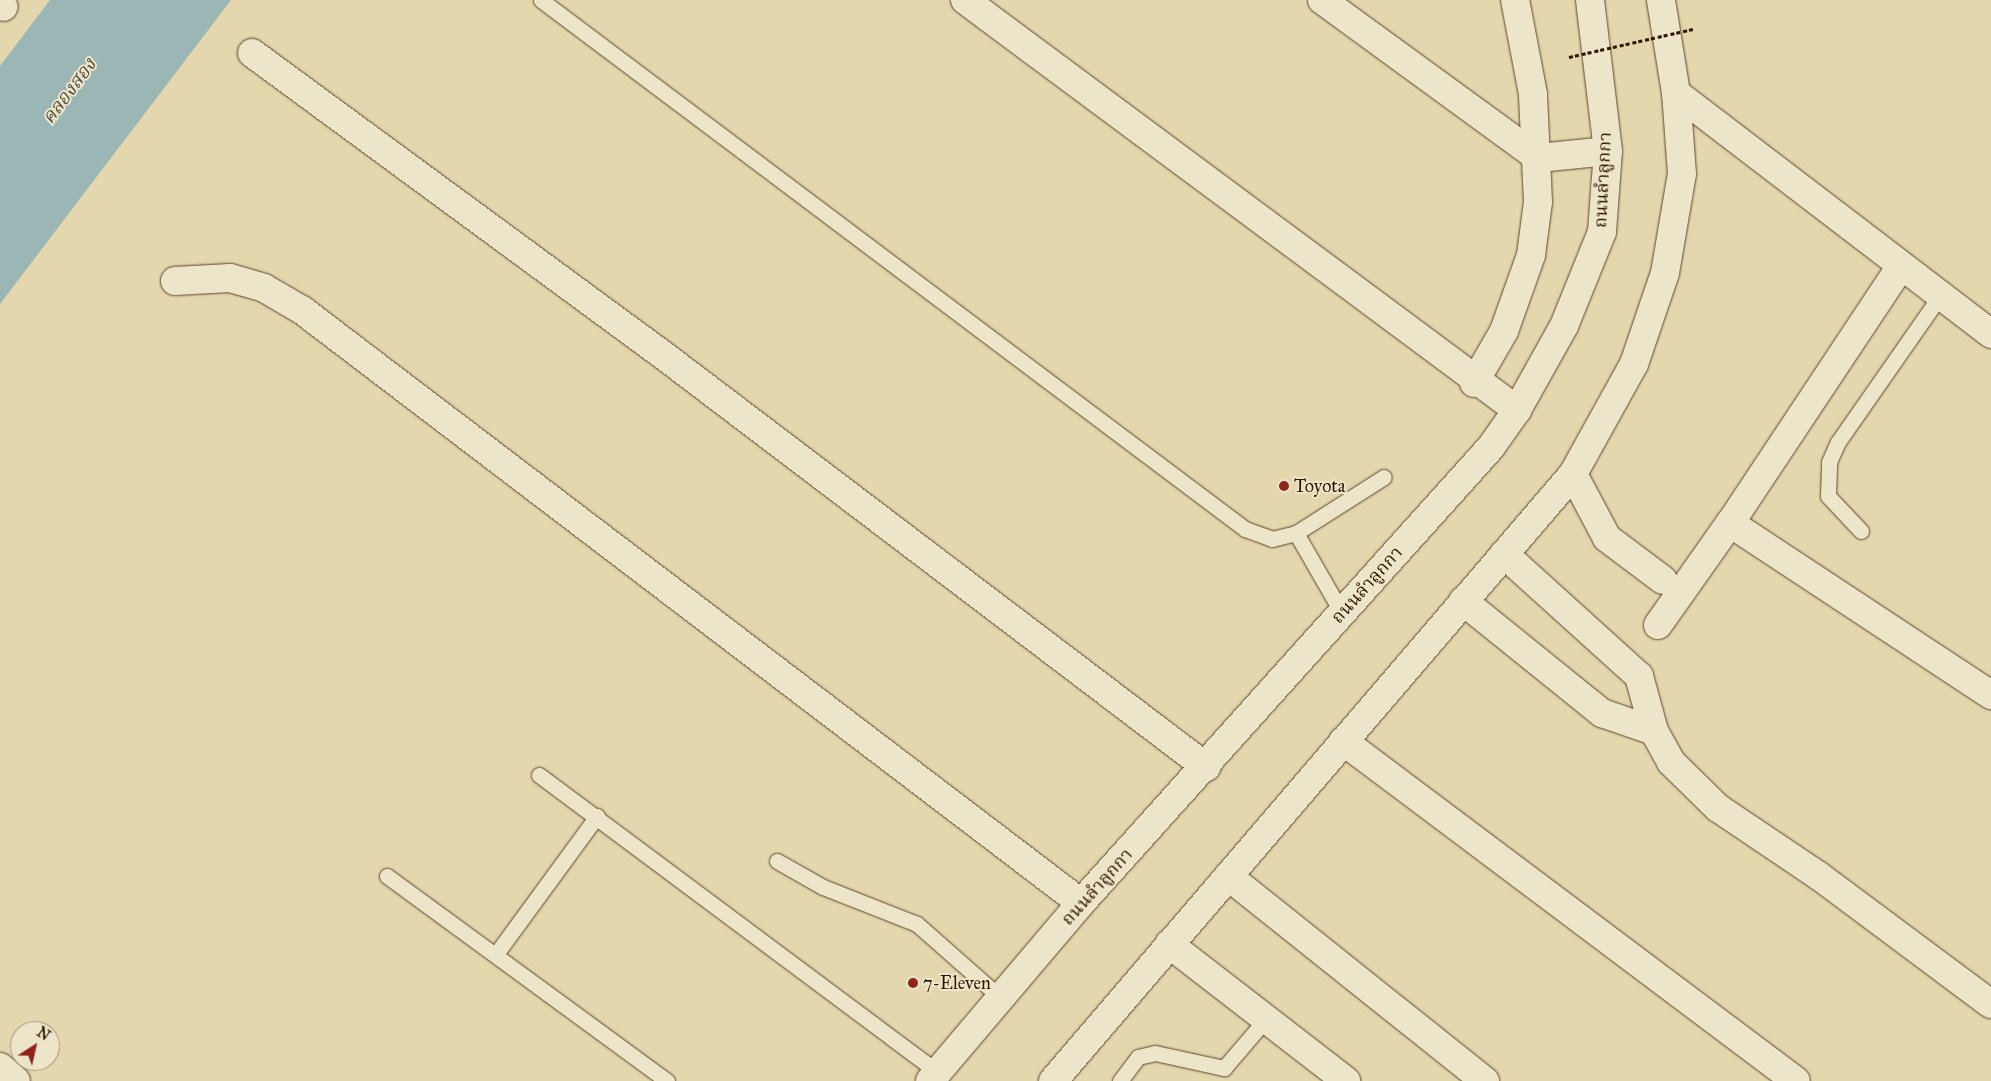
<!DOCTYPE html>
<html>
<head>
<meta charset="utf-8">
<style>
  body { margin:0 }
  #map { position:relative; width:1991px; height:1081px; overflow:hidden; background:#e4d7ad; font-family:"IM FELL Great Primer","Noto Serif Thai",serif }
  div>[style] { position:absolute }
  .water>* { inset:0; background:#9bb7b5 }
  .roads { filter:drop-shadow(0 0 1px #5c462b) drop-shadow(0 0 1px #5c462b) }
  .service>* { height:15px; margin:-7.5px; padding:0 7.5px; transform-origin:7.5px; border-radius:7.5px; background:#ede5ca }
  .minor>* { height:28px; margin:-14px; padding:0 14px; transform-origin:14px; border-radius:14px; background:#ede5ca }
  .secondary>* { height:28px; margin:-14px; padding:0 14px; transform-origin:14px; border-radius:14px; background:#ede5ca }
  .path-bridge>* { height:3px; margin-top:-1.5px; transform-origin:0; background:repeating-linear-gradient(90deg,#2e1500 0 4px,transparent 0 6.5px) }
  .dots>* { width:14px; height:14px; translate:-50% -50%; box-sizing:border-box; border:2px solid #ede5ca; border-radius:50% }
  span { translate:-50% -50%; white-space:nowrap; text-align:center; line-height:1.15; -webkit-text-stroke:4px #ede5ca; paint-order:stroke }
  .street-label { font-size:18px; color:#2e1500 }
  .poi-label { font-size:18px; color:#2e1500 }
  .left { translate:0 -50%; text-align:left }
  .water-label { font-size:19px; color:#544e3f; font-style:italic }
  .north { position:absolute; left:10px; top:1021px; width:50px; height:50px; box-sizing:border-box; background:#ede5ca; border:1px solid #a19279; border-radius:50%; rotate:35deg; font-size:14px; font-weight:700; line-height:20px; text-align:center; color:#2e1500 }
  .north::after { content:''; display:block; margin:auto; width:18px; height:22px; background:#8f2418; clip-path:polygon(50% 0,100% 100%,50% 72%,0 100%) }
</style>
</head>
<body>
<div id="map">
  <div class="water">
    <div style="clip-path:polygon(50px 0,231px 0,0 304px,0 66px)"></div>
  </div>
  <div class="roads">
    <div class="service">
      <div style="left:541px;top:0;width:881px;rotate:36.92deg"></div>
      <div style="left:1245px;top:529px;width:29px;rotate:20deg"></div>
      <div style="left:1272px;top:539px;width:25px;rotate:-14deg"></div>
      <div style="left:1296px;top:533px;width:104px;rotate:-32.5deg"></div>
      <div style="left:1861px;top:531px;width:48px;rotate:-133.3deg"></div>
      <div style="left:1828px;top:496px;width:34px;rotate:-88deg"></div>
      <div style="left:1829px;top:462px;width:22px;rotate:-66deg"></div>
      <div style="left:1838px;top:442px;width:178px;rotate:-55.1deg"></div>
      <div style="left:1296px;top:533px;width:92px;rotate:60.1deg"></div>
      <div style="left:539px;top:775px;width:497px;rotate:36.7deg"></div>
      <div style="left:777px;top:861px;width:53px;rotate:29.5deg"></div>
      <div style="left:823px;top:887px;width:101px;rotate:21.5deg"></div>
      <div style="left:917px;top:924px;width:112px;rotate:41.4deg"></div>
      <div style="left:387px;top:876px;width:347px;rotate:36.2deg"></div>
      <div style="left:496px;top:954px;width:171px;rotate:-53.8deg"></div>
      <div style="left:1120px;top:1081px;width:30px;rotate:-53deg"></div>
      <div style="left:1138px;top:1057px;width:17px;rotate:-13deg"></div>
      <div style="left:1155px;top:1053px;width:71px;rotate:12.3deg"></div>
      <div style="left:1224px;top:1068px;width:65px;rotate:-49.4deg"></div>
    </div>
    <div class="minor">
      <div style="left:965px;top:0;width:688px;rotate:36.6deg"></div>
      <div style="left:1322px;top:0;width:268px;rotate:36.1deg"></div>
      <div style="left:1539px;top:158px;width:69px;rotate:-5.8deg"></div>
      <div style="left:0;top:5px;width:4px;rotate:27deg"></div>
      <div style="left:252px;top:53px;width:515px;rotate:36.31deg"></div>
      <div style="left:667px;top:358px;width:677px;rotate:37.19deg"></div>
      <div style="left:1676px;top:93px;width:397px;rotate:37.4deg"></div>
      <div style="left:1901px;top:266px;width:309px;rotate:123.6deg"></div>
      <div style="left:1730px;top:523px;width:313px;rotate:33.4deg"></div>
      <div style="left:175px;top:281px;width:55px;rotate:-3.1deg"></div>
      <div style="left:230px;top:278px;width:35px;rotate:16deg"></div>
      <div style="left:264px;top:288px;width:44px;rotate:30.1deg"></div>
      <div style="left:302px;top:310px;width:979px;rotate:37.28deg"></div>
      <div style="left:1474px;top:383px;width:60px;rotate:-60deg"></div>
      <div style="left:1504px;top:331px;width:81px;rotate:-70.4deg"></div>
      <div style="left:1531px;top:255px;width:53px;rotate:-82.5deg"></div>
      <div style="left:1538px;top:202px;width:108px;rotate:-92.7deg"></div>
      <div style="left:1533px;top:94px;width:96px;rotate:-100.8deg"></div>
      <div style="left:1573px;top:474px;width:72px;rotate:62deg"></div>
      <div style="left:1607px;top:538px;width:70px;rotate:36.9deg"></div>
      <div style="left:1504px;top:554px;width:182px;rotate:42.1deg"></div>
      <div style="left:1639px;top:676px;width:57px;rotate:74.7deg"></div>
      <div style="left:1654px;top:731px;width:35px;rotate:61deg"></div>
      <div style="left:1671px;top:762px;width:66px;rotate:44.4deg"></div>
      <div style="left:1718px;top:808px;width:122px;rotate:34deg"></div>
      <div style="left:1819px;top:876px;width:214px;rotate:36.7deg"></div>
      <div style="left:1463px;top:601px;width:179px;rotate:38.9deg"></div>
      <div style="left:1602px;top:713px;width:55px;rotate:19.1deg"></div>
      <div style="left:1658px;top:625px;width:125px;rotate:-54.8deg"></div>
      <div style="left:1343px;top:741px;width:566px;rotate:36.89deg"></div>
      <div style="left:1228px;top:876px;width:329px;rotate:38.6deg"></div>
      <div style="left:1169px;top:944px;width:224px;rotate:37.7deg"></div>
      <div style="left:0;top:1067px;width:21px;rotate:41deg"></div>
    </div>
    <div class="secondary">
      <div style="left:930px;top:1081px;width:233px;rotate:-49.7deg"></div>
      <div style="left:1081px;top:903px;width:613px;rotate:-48.04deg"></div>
      <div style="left:1491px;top:447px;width:45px;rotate:-54.9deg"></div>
      <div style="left:1517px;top:410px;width:96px;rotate:-60.8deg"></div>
      <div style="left:1564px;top:326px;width:101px;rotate:-68deg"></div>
      <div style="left:1602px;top:232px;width:81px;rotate:-85.8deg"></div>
      <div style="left:1608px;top:151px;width:152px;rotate:-96.8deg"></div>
      <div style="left:1053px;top:1081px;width:799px;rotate:-49.41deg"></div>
      <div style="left:1573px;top:474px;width:126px;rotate:-61deg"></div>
      <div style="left:1634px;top:364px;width:96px;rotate:-71.2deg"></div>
      <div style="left:1665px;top:273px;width:100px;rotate:-80.3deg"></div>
      <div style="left:1682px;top:174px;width:81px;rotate:-94.2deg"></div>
      <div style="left:1676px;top:93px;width:94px;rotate:-99.2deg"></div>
    </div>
  </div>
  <div class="path-bridge">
    <div style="left:1569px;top:57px;width:127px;rotate:-12.7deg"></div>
  </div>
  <div class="dots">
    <div style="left:1284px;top:486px;background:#8f2418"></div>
    <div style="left:913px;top:983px;background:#8f2418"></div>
  </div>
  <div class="street-label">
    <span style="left:1603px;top:180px;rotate:-87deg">ถนนลำลูกกา</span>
    <span style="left:1367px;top:585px;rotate:-48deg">ถนนลำลูกกา</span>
    <span style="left:1097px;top:887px;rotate:-48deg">ถนนลำลูกกา</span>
  </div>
  <div class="poi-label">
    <span class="left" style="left:1294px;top:486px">Toyota</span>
    <span class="left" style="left:923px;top:983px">7-Eleven</span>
  </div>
  <div class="water-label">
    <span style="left:69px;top:91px;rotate:-53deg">คลองสอง</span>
  </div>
  <div class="north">N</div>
</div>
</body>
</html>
